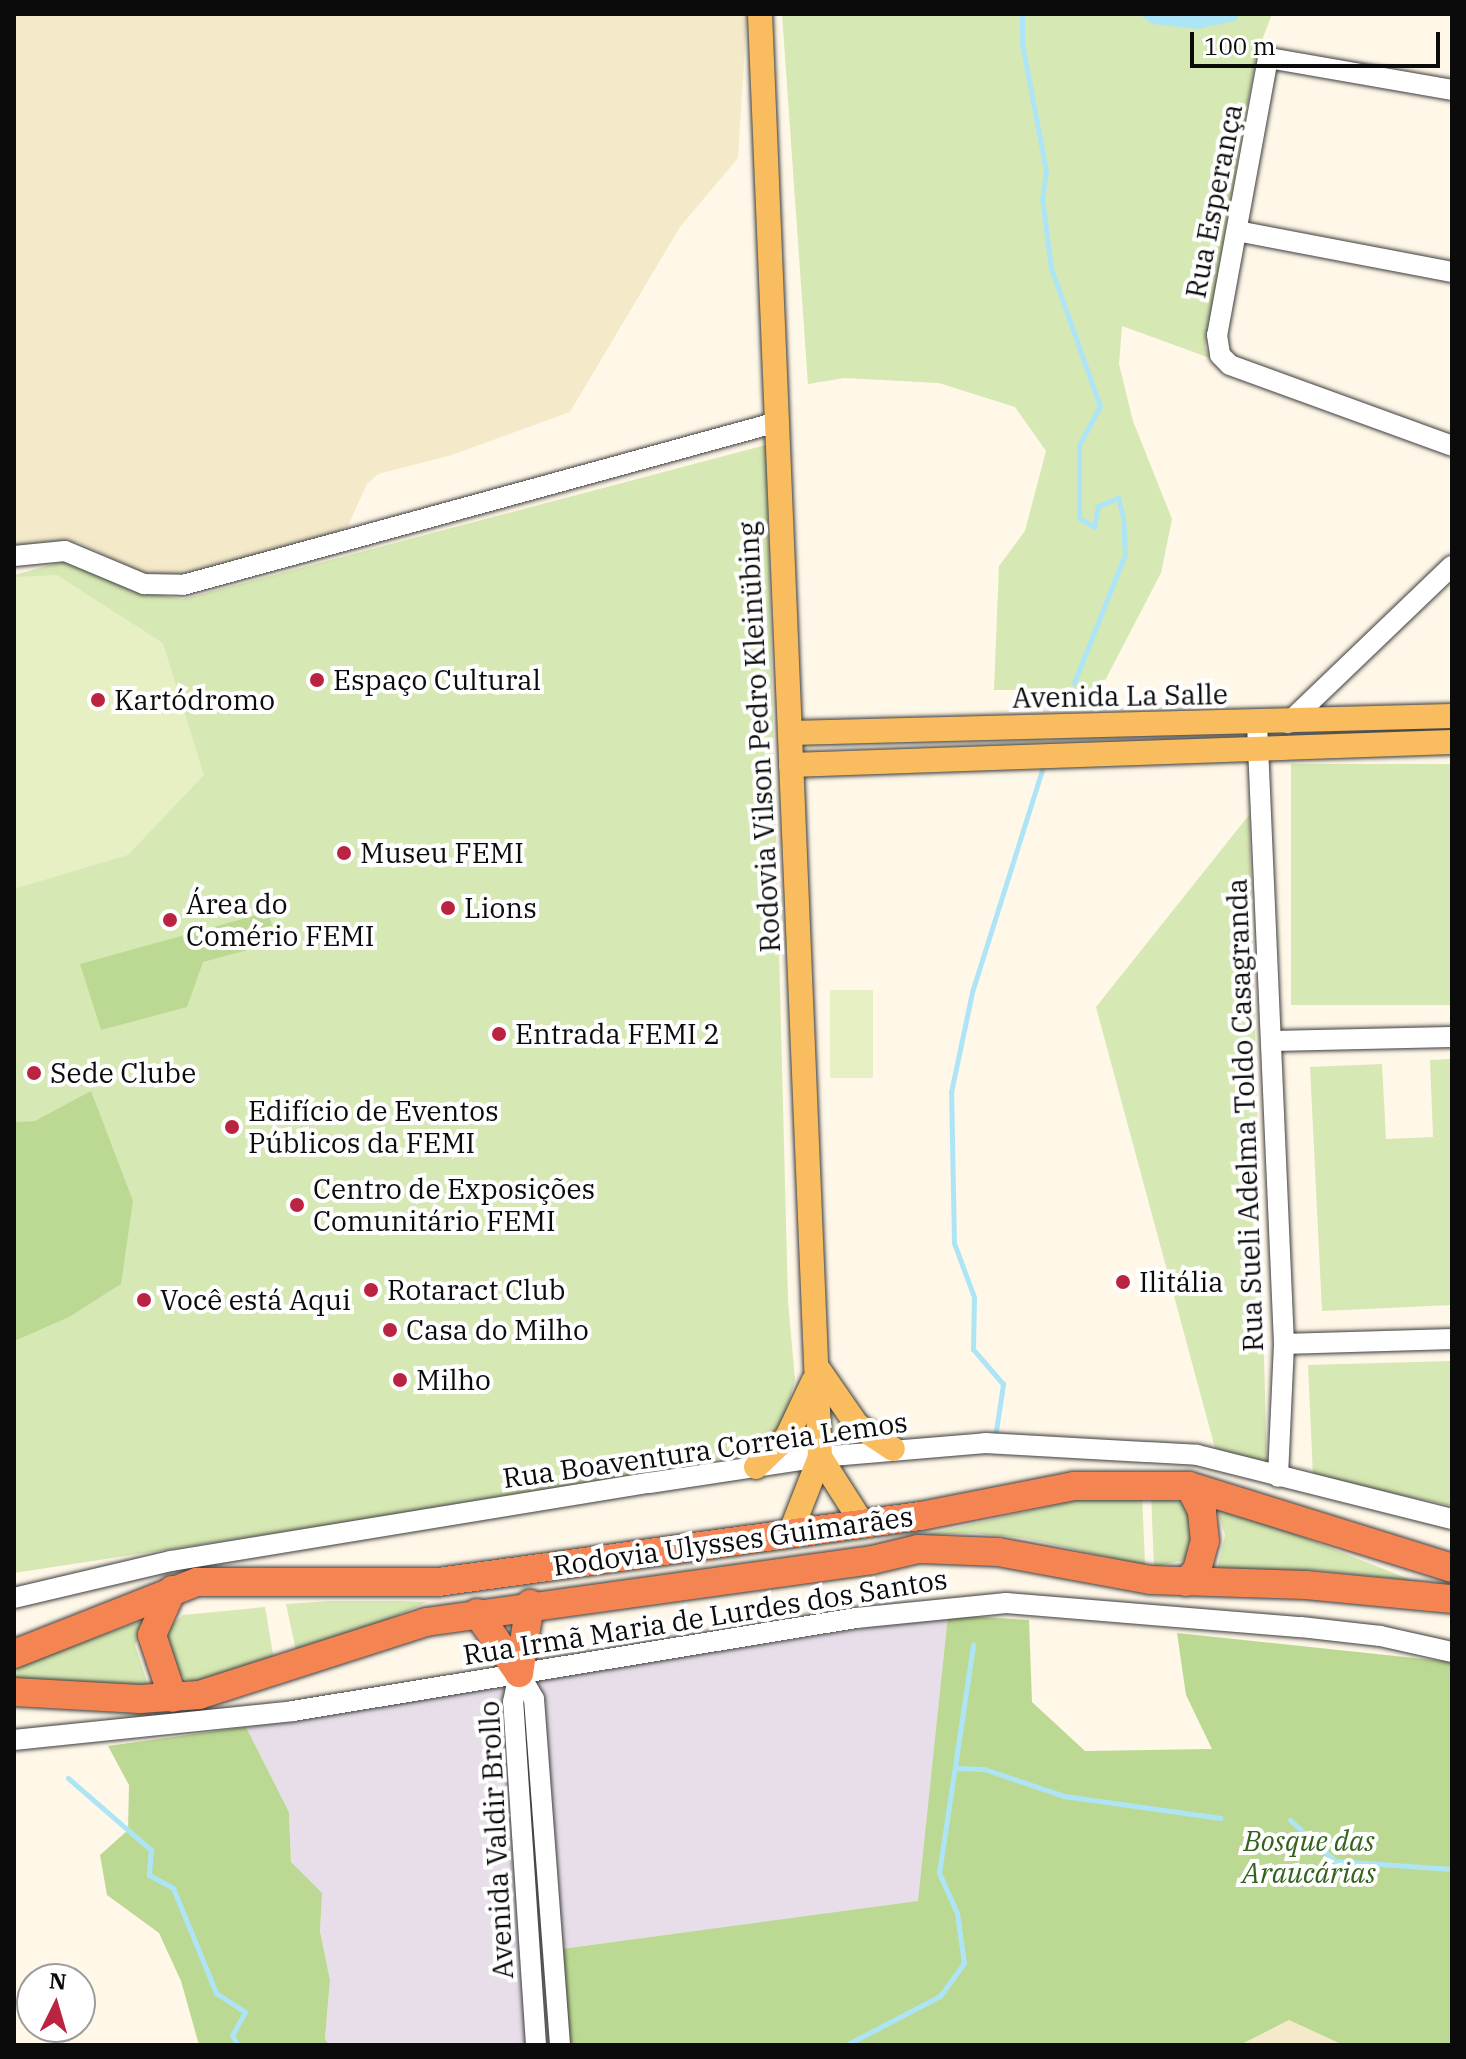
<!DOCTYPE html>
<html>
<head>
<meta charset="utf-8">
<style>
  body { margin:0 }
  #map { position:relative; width:1466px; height:2059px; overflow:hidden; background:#fff7e8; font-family:"IBM Plex Serif",serif }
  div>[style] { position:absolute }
  .industrial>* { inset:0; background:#e7deea }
  .farmland>* { inset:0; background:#f4eaca }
  .green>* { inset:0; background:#d6e8b3; transform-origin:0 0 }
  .forest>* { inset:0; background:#bcd993 }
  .pitch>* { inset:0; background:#e7efc5; transform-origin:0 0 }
  .water>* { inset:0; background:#aee5f6 }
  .stream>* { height:5px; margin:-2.5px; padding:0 2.5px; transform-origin:2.5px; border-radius:2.5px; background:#aee5f6 }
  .roads { filter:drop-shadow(0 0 2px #3e3e3e) drop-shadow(0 0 2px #3e3e3e) }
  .minor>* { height:20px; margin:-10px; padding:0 10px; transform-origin:10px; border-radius:10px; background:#fff }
  .major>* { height:24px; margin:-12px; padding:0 12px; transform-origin:12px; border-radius:12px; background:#f9bd5f }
  .highway>* { height:28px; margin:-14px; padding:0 14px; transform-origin:14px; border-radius:14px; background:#f48451 }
  .dots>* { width:22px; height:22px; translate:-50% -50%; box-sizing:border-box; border:4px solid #fff; border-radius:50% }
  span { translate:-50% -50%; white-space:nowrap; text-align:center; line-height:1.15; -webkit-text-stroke:8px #fff; paint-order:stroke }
  .street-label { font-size:28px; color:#0b0b0b }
  .poi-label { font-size:28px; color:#0b0b0b }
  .left { translate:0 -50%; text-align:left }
  .park-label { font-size:28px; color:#34611c; font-style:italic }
  .frame { position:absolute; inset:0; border:16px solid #0b0b0b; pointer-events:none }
  .north { position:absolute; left:16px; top:1963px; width:80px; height:80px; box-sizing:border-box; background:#fff; border:2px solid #9d9d9d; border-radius:50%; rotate:5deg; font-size:22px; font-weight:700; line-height:32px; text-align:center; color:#0b0b0b }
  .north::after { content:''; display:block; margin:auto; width:28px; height:36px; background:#ba2441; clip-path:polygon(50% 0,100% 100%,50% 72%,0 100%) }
  .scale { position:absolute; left:1190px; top:32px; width:250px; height:36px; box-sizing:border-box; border:4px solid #0b0b0b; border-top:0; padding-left:10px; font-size:24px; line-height:28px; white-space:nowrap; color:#0b0b0b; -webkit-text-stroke:6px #fff; paint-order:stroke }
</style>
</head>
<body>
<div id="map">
  <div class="industrial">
    <div style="clip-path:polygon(948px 1615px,919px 1902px,561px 1949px,569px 2045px,329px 2045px,325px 2040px,330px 1980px,320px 1931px,321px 1899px,291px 1862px,289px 1812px,246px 1727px)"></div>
  </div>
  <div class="farmland">
    <div style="clip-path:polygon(14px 14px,747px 14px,738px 158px,680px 227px,570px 412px,452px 455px,378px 474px,367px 484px,348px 526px,309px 546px,174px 575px,145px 574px,78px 542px,14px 551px)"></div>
    <div style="clip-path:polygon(1289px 2020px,1343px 2045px,1240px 2045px)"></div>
  </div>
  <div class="green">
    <div style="clip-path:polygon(782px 14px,1272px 14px,1256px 56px,1205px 347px,1210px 358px,1122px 326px,1119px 364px,1133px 421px,1172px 519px,1161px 573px,1100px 690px,994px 690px,999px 566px,1025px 531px,1046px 451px,1015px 407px,939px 383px,844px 378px,808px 384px)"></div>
    <div style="clip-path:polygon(766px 445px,788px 1301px,795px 1380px,783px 1423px,752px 1452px,609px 1482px,14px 1573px,14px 575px,65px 561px,150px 594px,183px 599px)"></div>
    <div style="left:1452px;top:764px;width:241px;height:161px;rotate:90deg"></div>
    <div style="clip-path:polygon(1249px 815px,1267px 1467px,1215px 1448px,1096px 1007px)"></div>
    <div style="clip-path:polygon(1452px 1059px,1452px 1305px,1322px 1311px,1310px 1067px,1382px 1064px,1386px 1139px,1433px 1137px,1430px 1060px)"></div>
    <div style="clip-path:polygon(1452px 1361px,1452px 1506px,1313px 1476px,1308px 1365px)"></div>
    <div style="clip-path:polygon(1151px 1493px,1186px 1505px,1196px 1526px,1185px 1560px,1154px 1567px)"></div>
    <div style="clip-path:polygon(1142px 1494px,1145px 1565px,1023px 1538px,970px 1533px,918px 1536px,1086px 1498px)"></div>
    <div style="clip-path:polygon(1216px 1506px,1277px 1527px,1414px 1581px,1316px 1570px,1216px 1574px,1225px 1535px)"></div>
    <div style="clip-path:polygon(331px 1601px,397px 1601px,427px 1602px,298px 1660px,286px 1604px)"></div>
    <div style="clip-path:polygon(265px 1607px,275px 1666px,192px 1682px,177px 1674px,164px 1645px,168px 1628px,183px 1615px)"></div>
    <div style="clip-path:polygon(147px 1619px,135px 1645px,149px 1688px,14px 1682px,14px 1667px)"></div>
  </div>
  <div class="forest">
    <div style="clip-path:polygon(268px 912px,277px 942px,203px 962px,187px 1007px,101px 1030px,80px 964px)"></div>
    <div style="clip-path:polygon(91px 1091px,133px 1201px,121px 1284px,69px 1317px,14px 1341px,14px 1115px,16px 1122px,35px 1121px)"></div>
    <div style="clip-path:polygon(948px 1615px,1029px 1620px,1032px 1702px,1085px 1751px,1212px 1749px,1186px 1695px,1177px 1633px,1452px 1662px,1452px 2045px,1343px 2045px,1289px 2020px,1240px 2045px,569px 2045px,561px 1949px,918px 1901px)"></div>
    <div style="clip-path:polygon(246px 1727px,289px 1812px,291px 1862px,322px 1893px,320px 1931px,330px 1980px,325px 2039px,329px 2045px,199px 2045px,181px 1981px,159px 1933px,107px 1895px,100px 1855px,128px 1830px,129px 1785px,108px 1746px)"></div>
  </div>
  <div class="pitch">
    <div style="clip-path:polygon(57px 575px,163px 643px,204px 775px,128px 855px,14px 889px,14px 577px)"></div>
    <div style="left:873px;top:990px;width:88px;height:43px;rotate:90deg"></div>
  </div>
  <div class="water">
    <div style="clip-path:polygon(1139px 14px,1239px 14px,1236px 21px,1197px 29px,1152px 24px)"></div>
  </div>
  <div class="stream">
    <div style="left:1022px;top:14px;width:29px;rotate:90deg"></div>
    <div style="left:1022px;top:43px;width:130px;rotate:79.4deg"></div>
    <div style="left:1046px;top:171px;width:27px;rotate:98deg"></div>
    <div style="left:1042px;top:198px;width:71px;rotate:82.7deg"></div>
    <div style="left:1051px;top:268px;width:146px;rotate:70.5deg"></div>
    <div style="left:1100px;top:406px;width:44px;rotate:118.3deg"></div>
    <div style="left:1079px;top:445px;width:73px;rotate:90deg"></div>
    <div style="left:1079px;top:518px;width:17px;rotate:31deg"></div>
    <div style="left:1094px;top:527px;width:21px;rotate:-79deg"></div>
    <div style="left:1098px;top:506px;width:22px;rotate:-22deg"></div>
    <div style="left:1118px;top:498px;width:20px;rotate:75deg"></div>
    <div style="left:1123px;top:517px;width:37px;rotate:87deg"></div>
    <div style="left:1125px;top:554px;width:139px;rotate:111.6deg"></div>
    <div style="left:996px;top:1431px;width:48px;rotate:-81.5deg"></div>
    <div style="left:1003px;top:1384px;width:46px;rotate:-130.6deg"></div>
    <div style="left:973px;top:1349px;width:52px;rotate:-88.9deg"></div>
    <div style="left:974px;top:1297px;width:58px;rotate:-110.3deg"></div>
    <div style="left:954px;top:1243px;width:151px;rotate:-91.1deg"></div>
    <div style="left:951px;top:1092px;width:102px;rotate:-78.1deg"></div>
    <div style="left:972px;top:992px;width:233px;rotate:-72.5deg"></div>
    <div style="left:955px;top:1768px;width:29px;rotate:2deg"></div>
    <div style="left:984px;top:1769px;width:84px;rotate:18.6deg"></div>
    <div style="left:1064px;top:1796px;width:158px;rotate:8deg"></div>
    <div style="left:68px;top:1778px;width:110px;rotate:40.9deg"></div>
    <div style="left:151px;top:1850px;width:25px;rotate:95deg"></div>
    <div style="left:149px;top:1875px;width:27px;rotate:28deg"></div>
    <div style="left:173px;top:1888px;width:113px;rotate:67.7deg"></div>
    <div style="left:216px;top:1993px;width:35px;rotate:33deg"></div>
    <div style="left:245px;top:2012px;width:26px;rotate:119deg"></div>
    <div style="left:232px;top:2035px;width:12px;rotate:59deg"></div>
    <div style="left:1290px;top:1820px;width:61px;rotate:42.3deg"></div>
    <div style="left:1335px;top:1861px;width:117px;rotate:3.9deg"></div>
    <div style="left:846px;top:2045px;width:106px;rotate:-27.5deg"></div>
    <div style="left:940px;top:1996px;width:41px;rotate:-54deg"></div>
    <div style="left:964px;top:1963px;width:50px;rotate:-98deg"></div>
    <div style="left:957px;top:1913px;width:44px;rotate:-114.2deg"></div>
    <div style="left:939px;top:1873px;width:231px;rotate:-81.5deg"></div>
  </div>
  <div class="roads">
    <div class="minor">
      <div style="left:1452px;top:90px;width:187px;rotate:-170.1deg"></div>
      <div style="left:1268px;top:58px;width:282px;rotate:100.4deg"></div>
      <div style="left:1217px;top:335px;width:20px;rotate:81deg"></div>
      <div style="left:1220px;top:355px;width:14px;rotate:45deg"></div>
      <div style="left:1230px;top:365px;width:236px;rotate:20deg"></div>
      <div style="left:1237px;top:231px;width:219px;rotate:10.8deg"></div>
      <div style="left:14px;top:556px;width:51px;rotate:-5.6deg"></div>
      <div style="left:65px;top:551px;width:86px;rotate:22.7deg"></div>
      <div style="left:144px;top:584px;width:39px;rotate:1deg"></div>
      <div style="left:183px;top:585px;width:613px;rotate:-15.33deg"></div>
      <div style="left:1257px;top:723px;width:622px;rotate:87.51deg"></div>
      <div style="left:1284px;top:1344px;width:133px;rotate:92.6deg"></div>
      <div style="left:1288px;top:723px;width:227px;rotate:-43.8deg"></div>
      <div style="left:1272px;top:1041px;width:180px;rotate:-1.3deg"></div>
      <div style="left:1284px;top:1344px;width:168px;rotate:-1.7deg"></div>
      <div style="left:14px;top:1598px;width:161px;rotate:-13.3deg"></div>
      <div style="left:171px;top:1561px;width:484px;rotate:-9.3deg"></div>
      <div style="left:649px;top:1483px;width:173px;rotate:-8.6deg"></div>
      <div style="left:820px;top:1457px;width:166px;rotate:-4.8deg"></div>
      <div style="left:985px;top:1443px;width:212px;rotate:3.2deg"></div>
      <div style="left:1197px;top:1455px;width:263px;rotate:14.1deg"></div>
      <div style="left:14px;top:1740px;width:281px;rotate:-5.9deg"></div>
      <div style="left:293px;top:1711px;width:571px;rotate:-9.38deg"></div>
      <div style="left:856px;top:1618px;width:151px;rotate:-5.7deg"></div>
      <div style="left:1006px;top:1603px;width:296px;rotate:4.7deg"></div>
      <div style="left:1301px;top:1627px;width:80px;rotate:6.5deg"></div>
      <div style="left:1380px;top:1636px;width:74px;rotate:12.5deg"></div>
      <div style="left:536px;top:2045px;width:344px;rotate:-93.8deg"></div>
      <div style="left:513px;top:1702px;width:30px;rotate:-78deg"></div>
      <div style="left:519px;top:1673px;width:30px;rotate:60deg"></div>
      <div style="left:534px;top:1699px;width:347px;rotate:85.7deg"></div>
    </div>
    <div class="major">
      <div style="left:760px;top:14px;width:1444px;rotate:87.62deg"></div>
      <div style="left:820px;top:1457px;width:79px;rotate:111.4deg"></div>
      <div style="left:790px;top:733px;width:662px;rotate:-1.47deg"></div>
      <div style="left:791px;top:765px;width:661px;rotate:-1.99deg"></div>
      <div style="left:819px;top:1370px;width:67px;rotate:55.4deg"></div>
      <div style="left:857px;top:1425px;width:43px;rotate:33.7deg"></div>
      <div style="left:820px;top:1457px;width:78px;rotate:57.5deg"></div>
      <div style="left:756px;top:1467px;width:43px;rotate:-44.1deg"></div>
      <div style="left:787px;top:1437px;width:61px;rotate:-64.7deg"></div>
    </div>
    <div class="highway">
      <div style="left:1186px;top:1582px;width:16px;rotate:-47deg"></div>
      <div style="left:1197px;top:1570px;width:30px;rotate:-75deg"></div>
      <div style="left:1205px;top:1541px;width:30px;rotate:-96deg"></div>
      <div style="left:1202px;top:1511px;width:28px;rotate:-117deg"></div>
      <div style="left:172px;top:1590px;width:49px;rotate:114deg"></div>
      <div style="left:152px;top:1635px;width:66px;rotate:71.6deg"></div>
      <div style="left:477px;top:1613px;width:73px;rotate:55deg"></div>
      <div style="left:14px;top:1654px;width:197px;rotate:-21.5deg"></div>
      <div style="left:197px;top:1582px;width:241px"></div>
      <div style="left:438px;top:1582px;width:487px;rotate:-7.8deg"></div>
      <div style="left:921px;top:1516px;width:156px;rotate:-11.1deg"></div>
      <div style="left:1074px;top:1486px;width:115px"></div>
      <div style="left:1189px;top:1486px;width:275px;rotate:17.3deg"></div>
      <div style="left:519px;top:1673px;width:70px;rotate:-80.9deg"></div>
      <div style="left:14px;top:1692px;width:126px;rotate:3.2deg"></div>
      <div style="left:140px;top:1699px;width:59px;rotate:-3.9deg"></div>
      <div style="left:199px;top:1695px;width:238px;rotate:-17.8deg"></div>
      <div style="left:426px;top:1622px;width:450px;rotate:-7.9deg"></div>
      <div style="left:872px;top:1560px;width:47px;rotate:-13.4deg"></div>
      <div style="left:918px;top:1549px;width:80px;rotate:2.1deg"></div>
      <div style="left:998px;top:1552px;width:155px;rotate:10.4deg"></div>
      <div style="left:1150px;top:1580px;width:156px;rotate:1.8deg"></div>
      <div style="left:1306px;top:1585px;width:147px;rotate:5.5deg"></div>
    </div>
  </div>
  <div class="dots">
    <div style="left:317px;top:680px;background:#ba2441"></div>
    <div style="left:98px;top:700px;background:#ba2441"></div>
    <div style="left:344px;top:853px;background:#ba2441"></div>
    <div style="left:448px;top:908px;background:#ba2441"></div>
    <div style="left:170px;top:920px;background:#ba2441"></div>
    <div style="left:499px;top:1034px;background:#ba2441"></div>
    <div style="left:34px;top:1073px;background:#ba2441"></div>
    <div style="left:232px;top:1127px;background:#ba2441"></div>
    <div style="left:297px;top:1205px;background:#ba2441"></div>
    <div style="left:1123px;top:1282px;background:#ba2441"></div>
    <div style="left:371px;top:1290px;background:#ba2441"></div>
    <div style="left:144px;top:1300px;background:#ba2441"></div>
    <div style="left:390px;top:1330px;background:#ba2441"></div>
    <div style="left:400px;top:1380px;background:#ba2441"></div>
  </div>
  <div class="street-label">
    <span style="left:1214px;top:201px;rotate:-79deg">Rua Esperança</span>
    <span style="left:1120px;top:696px;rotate:-1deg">Avenida La Salle</span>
    <span style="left:759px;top:737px;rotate:-93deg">Rodovia Vilson Pedro Kleinübing</span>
    <span style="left:1245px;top:1115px;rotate:-92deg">Rua Sueli Adelma Toldo Casagranda</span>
    <span style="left:705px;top:1450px;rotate:-8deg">Rua Boaventura Correia Lemos</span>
    <span style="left:733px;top:1541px;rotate:-8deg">Rodovia Ulysses Guimarães</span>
    <span style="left:705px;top:1617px;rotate:-9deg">Rua Irmã Maria de Lurdes dos Santos</span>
    <span style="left:496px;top:1840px;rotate:-93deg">Avenida Valdir Brollo</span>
  </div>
  <div class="poi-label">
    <span class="left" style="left:333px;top:680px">Espaço Cultural</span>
    <span class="left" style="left:114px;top:700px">Kartódromo</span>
    <span class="left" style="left:360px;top:853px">Museu FEMI</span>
    <span class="left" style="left:186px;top:920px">Área do<br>Comério FEMI</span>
    <span class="left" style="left:464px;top:908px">Lions</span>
    <span class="left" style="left:515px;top:1034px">Entrada FEMI 2</span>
    <span class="left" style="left:50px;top:1073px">Sede Clube</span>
    <span class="left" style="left:248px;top:1127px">Edifício de Eventos<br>Públicos da FEMI</span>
    <span class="left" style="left:313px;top:1205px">Centro de Exposições<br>Comunitário FEMI</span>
    <span class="left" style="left:1139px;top:1282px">Ilitália</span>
    <span class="left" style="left:387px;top:1290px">Rotaract Club</span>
    <span class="left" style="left:160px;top:1300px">Você está Aqui</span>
    <span class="left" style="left:406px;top:1330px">Casa do Milho</span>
    <span class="left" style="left:416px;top:1380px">Milho</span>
  </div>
  <div class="park-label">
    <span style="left:1309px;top:1857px">Bosque das<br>Araucárias</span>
  </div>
  <div class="frame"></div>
  <div class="north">N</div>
  <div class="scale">100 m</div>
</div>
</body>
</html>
